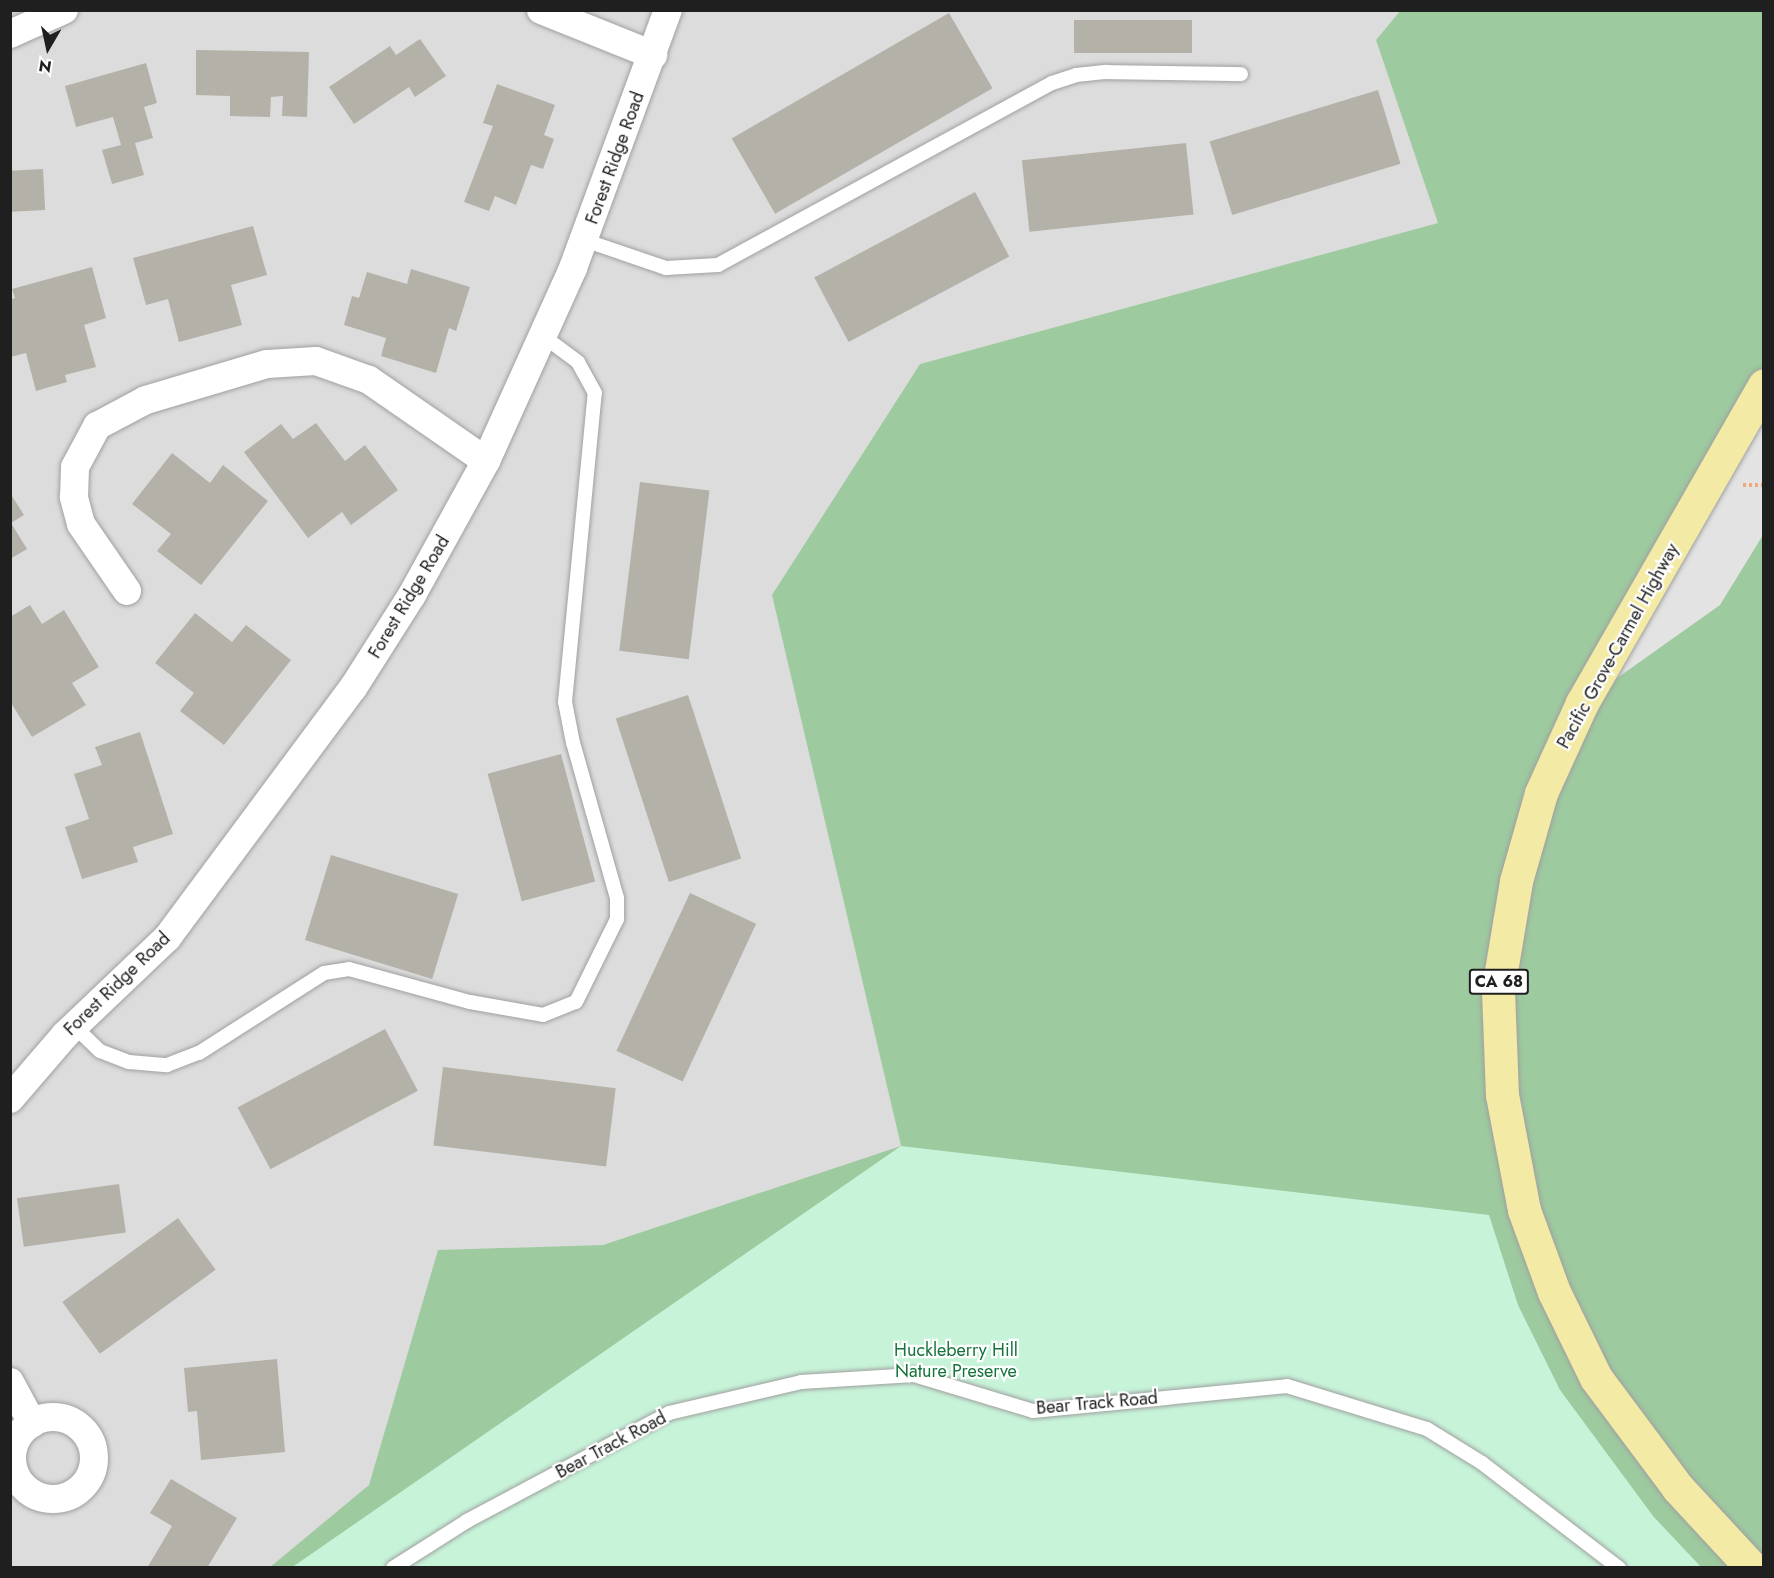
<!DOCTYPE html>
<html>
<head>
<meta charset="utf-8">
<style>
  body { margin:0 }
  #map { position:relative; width:1774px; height:1578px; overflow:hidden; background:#efeee6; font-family:Jost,sans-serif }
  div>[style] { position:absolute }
  .residential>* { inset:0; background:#dddcdc }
  .forest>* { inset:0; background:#9eca9f }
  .park>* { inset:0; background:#c7f4d9 }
  .parking>* { inset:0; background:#e3e3e3 }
  .building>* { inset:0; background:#b4b1a9; transform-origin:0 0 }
  .path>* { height:4px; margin-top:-2px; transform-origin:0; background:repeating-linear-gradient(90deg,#eda979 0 3px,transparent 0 6px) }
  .roads { filter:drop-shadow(0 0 2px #a0a0a0) drop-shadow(0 0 2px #a0a0a0) }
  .lane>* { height:14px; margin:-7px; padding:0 7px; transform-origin:7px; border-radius:7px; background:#fff }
  .street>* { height:28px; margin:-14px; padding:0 14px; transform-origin:14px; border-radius:14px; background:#fff }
  .street>.ring { margin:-14px; padding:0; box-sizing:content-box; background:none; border:28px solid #fff; border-radius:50% }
  .primary>* { height:33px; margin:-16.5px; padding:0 16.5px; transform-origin:16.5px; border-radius:16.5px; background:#f3eaa6 }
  span { translate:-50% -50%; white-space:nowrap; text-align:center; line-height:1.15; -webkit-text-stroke:4.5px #fff; paint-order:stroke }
  .shield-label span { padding:2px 4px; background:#fff; border:2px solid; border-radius:4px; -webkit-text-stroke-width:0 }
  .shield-label { font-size:16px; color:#1f1f1f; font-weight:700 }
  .street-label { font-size:18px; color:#1f1f1f }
  .park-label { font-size:18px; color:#16733b }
  .frame { position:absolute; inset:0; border:12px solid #1f1f1f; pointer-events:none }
  .north { position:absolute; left:18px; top:18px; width:60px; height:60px; -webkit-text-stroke:4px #fff; paint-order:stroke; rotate:189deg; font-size:16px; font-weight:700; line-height:24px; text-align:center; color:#1f1f1f }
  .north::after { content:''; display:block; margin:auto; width:21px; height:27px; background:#1f1f1f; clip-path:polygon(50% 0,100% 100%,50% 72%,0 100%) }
</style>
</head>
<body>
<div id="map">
  <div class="residential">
    <div style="clip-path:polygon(11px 11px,1400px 11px,1376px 40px,1439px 223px,920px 364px,773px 595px,901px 1146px,291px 1567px,11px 1568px)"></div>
  </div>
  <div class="forest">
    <div style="clip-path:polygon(1400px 11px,1763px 11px,1763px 1567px,269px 1568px,369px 1485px,438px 1250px,603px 1245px,901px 1146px,772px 595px,920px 364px,1438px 223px,1376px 40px)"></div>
  </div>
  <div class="park">
    <div style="clip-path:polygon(901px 1146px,1489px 1215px,1518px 1305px,1560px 1390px,1653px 1516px,1701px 1567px,291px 1568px)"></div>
  </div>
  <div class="parking">
    <div style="clip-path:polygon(1763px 385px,1763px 535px,1720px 605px,1582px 703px)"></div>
  </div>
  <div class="building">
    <div style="left:949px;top:13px;width:87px;height:251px;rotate:60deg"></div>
    <div style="left:1074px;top:20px;width:118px;height:33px"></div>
    <div style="clip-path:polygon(420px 39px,446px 76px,415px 97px,409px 87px,354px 124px,329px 87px,390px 46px,396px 55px)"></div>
    <div style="clip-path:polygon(196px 50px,309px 52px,307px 117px,282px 116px,283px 96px,271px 97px,270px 117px,230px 116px,230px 96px,196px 95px)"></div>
    <div style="clip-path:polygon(146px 63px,157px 103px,144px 107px,153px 138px,135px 143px,144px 175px,112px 184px,102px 150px,121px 145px,113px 117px,76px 127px,65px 86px)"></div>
    <div style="clip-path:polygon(497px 84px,555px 105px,544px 135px,554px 139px,543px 169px,531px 165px,516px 205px,495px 196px,489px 211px,464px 202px,493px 126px,483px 123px)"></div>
    <div style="left:1378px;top:90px;width:77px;height:176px;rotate:73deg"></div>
    <div style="left:1186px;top:143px;width:72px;height:165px;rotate:84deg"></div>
    <div style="left:43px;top:169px;width:41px;height:33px;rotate:87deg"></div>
    <div style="left:975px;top:192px;width:73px;height:182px;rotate:62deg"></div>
    <div style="clip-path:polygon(253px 226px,267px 275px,231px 285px,242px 325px,179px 342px,168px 299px,146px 305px,133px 258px)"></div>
    <div style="clip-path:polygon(92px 267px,106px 318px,84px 325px,96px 367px,65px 375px,67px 382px,36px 391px,26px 353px,10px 357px,10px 300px,15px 298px,12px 289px)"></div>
    <div style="clip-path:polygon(411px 269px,470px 287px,456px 331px,449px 328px,436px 373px,381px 356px,386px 338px,344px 325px,352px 296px,359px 298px,367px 272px,407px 284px)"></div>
    <div style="clip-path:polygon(316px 423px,345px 461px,365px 445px,398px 490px,351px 525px,342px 512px,308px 538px,244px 452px,281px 424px,293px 439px)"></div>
    <div style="clip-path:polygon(172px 453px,210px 483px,223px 465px,268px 501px,201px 585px,157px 551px,171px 534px,132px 504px)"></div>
    <div style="left:640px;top:482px;width:70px;height:170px;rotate:7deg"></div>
    <div style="clip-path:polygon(10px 493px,24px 515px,11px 523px,27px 549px,10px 559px)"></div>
    <div style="clip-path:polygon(30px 605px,42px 624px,64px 610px,99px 667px,72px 683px,86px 705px,32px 737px,10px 701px,10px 617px)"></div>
    <div style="clip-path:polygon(195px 613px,232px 642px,246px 625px,291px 660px,224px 745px,180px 711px,194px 693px,155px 663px)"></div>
    <div style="left:688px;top:695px;width:172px;height:76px;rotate:72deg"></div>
    <div style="clip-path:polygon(140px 732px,173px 834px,133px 847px,138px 862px,82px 879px,65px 827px,89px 819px,74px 774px,102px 765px,95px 747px)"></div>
    <div style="left:561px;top:754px;width:132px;height:76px;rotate:75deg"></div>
    <div style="left:331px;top:855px;width:133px;height:89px;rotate:17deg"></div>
    <div style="left:690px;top:893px;width:73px;height:174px;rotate:25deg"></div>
    <div style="left:385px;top:1029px;width:70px;height:167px;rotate:62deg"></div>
    <div style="left:443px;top:1067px;width:174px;height:79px;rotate:7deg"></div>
    <div style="left:119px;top:1184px;width:49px;height:103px;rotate:82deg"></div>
    <div style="left:178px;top:1218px;width:64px;height:143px;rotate:54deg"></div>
    <div style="clip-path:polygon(277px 1359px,285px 1452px,201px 1460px,197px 1411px,188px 1412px,184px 1368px)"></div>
    <div style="clip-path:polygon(171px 1479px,237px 1518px,207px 1568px,147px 1568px,172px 1526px,150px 1513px)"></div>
  </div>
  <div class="path">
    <div style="left:1743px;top:485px;width:21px"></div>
  </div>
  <div class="roads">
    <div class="lane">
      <div style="left:584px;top:240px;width:87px;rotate:18.9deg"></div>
      <div style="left:666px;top:268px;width:52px;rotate:-3.3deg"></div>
      <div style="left:718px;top:265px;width:380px;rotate:-28.6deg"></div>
      <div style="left:1052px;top:83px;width:25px;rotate:-18deg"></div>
      <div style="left:1076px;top:75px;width:31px;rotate:-6deg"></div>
      <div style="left:1107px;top:72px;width:134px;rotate:0.9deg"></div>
      <div style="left:74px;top:1026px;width:36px;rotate:44deg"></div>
      <div style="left:100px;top:1051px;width:31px;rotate:21deg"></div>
      <div style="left:129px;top:1062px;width:38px;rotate:5deg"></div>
      <div style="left:167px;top:1065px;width:34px;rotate:-21deg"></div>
      <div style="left:199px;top:1053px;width:148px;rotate:-32.6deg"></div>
      <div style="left:324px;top:973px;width:25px;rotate:-9deg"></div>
      <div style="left:349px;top:969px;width:125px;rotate:15.3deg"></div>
      <div style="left:470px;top:1002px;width:74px;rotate:10.1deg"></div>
      <div style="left:543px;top:1015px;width:35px;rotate:-22deg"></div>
      <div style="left:576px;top:1002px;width:93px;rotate:-63.7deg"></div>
      <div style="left:617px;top:919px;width:21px;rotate:-90deg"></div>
      <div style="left:617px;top:898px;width:161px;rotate:-105.8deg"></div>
      <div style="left:573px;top:743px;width:42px;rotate:-101deg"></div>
      <div style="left:565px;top:702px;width:310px;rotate:-84.5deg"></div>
      <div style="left:595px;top:393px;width:35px;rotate:-119deg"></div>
      <div style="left:578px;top:362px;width:44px;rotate:-143.4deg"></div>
      <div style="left:393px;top:1568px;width:88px;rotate:-32.4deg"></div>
      <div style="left:467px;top:1521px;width:229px;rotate:-28.1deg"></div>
      <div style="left:669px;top:1413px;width:136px;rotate:-13.2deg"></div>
      <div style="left:801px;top:1382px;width:113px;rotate:-3.5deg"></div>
      <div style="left:914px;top:1375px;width:124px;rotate:16.8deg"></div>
      <div style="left:1033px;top:1411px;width:255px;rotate:-5.6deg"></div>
      <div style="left:1287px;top:1386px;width:146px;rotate:17.1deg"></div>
      <div style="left:1427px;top:1429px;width:65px;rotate:31.7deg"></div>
      <div style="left:1482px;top:1463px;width:173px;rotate:37.5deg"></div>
    </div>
    <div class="street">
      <div style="left:541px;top:10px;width:121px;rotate:21.9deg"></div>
      <div style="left:10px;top:34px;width:59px;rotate:-24deg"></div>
      <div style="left:127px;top:591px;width:81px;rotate:-124.5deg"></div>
      <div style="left:81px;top:524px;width:28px;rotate:-105deg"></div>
      <div style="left:74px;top:497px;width:30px;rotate:-88deg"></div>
      <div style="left:75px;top:467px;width:47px;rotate:-61.8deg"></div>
      <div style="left:97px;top:426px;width:55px;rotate:-28deg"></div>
      <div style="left:146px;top:400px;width:126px;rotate:-16.6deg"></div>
      <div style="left:267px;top:364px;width:49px;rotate:-3.5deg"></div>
      <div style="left:316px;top:361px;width:56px;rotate:19.7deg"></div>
      <div style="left:369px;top:380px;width:142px;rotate:34.7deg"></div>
      <div style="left:10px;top:1099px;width:84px;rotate:-49.3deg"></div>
      <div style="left:65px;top:1035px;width:141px;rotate:-43.6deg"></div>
      <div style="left:167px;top:938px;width:312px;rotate:-53.4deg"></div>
      <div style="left:353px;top:688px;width:110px;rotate:-57.6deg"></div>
      <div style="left:412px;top:595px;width:153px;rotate:-61.1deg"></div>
      <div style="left:486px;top:461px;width:212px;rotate:-65.7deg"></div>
      <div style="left:573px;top:268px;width:275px;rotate:-69.8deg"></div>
      <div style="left:10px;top:1382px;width:47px;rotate:61.8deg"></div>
      <div class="ring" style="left:12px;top:1417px;width:54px;height:54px"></div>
    </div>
    <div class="primary">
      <div style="left:1752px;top:1568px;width:109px;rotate:-132.8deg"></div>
      <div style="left:1678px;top:1488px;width:137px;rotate:-126.7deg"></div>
      <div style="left:1596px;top:1378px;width:96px;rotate:-116deg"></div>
      <div style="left:1554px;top:1292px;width:87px;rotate:-110.1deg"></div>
      <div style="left:1524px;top:1210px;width:117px;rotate:-100.8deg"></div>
      <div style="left:1502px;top:1095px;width:106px;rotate:-92.2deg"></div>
      <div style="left:1498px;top:989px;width:109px;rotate:-80.5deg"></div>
      <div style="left:1516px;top:881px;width:91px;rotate:-74.1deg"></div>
      <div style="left:1541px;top:793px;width:99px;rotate:-65.5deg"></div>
      <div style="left:1582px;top:703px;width:366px;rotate:-60.2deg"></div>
    </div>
  </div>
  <div class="shield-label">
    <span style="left:1499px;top:982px">CA 68</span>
  </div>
  <div class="street-label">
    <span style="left:615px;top:158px;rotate:-70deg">Forest Ridge Road</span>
    <span style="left:409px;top:597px;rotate:-59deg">Forest Ridge Road</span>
    <span style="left:1618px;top:646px;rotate:-61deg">Pacific Grove-Carmel Highway</span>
    <span style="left:117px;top:984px;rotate:-44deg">Forest Ridge Road</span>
    <span style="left:1097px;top:1403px;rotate:-5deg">Bear Track Road</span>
    <span style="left:611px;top:1445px;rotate:-28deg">Bear Track Road</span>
  </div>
  <div class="park-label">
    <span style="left:956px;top:1361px">Huckleberry Hill<br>Nature Preserve</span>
  </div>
  <div class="frame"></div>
  <div class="north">N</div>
</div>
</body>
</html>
